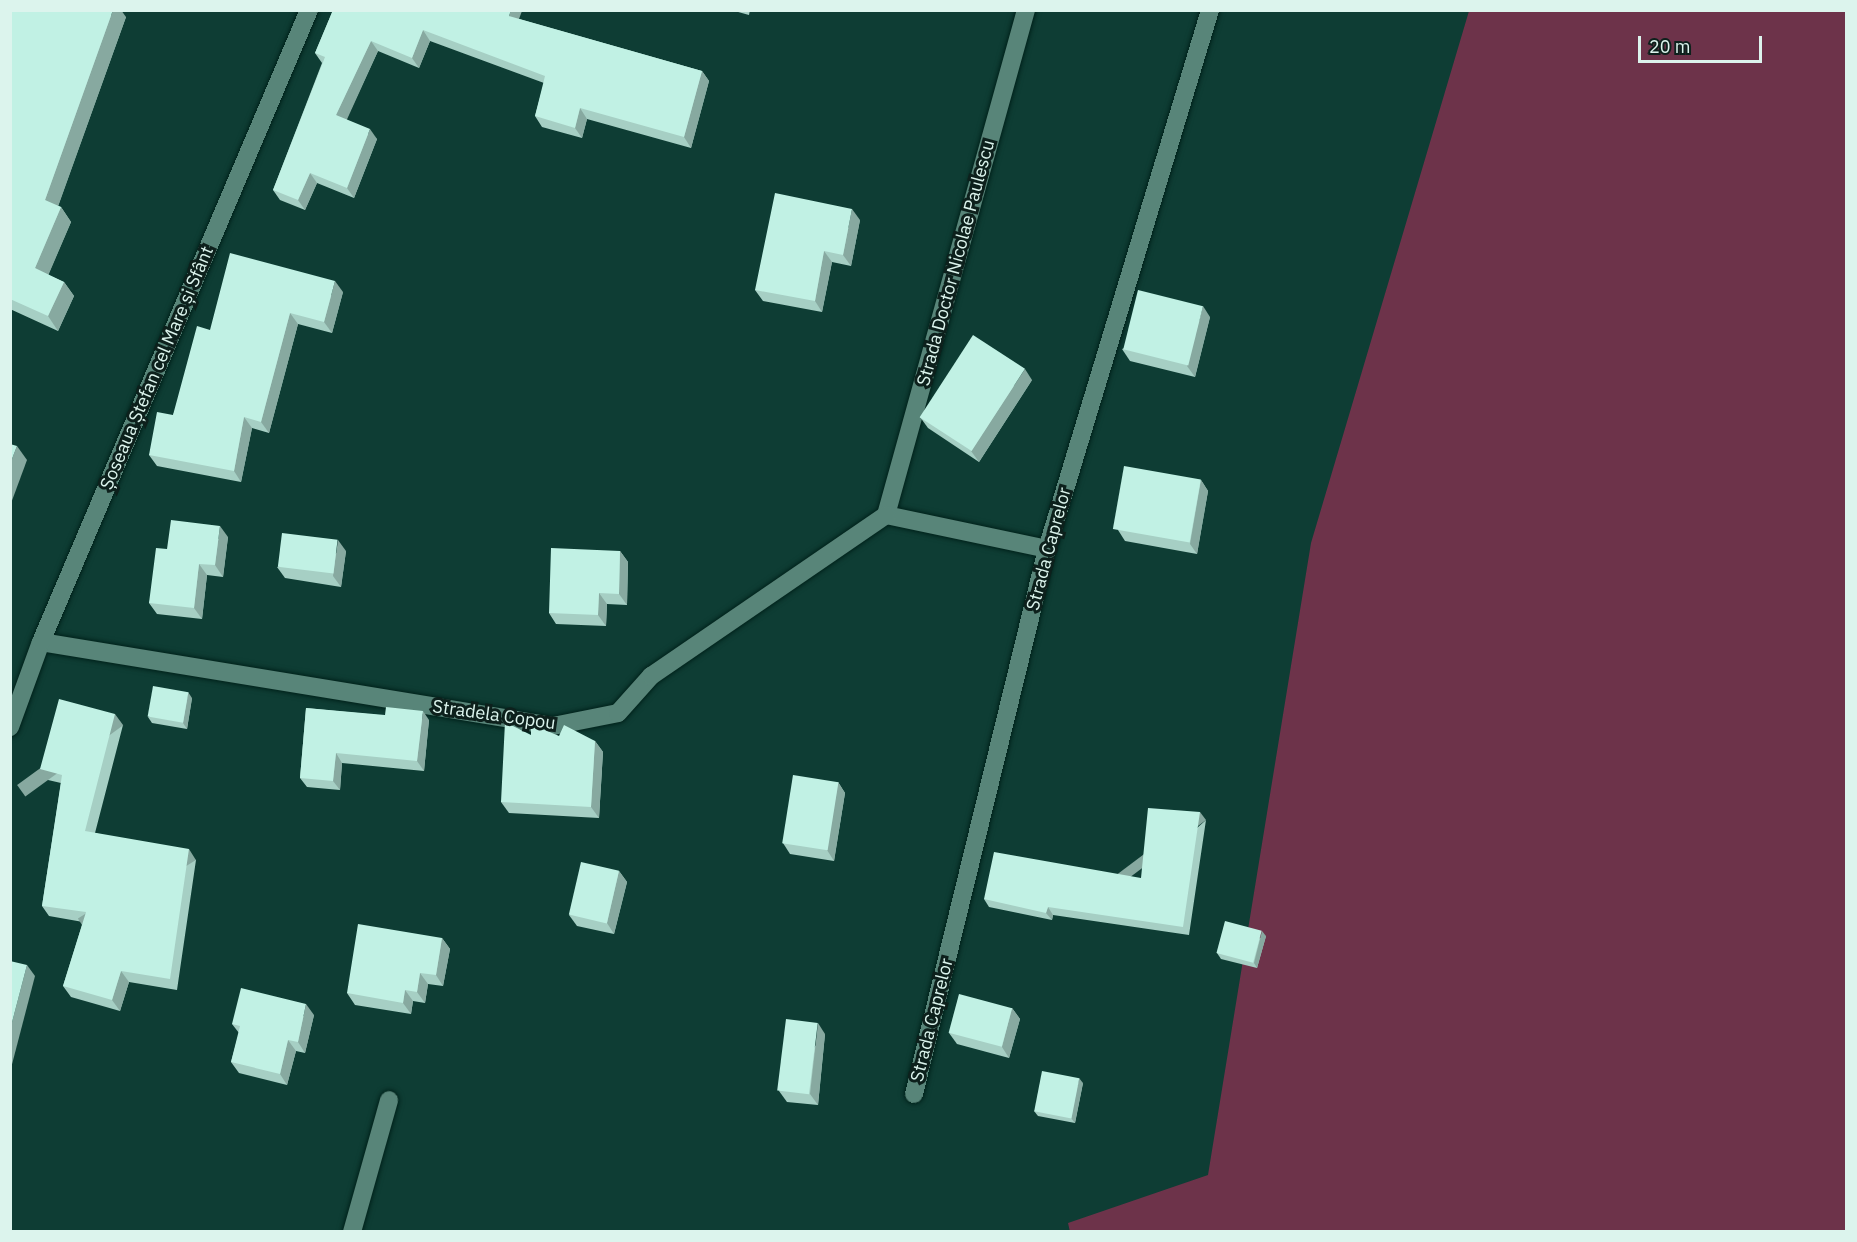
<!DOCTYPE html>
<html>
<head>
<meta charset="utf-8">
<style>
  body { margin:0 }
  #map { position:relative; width:1857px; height:1242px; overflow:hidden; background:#0e3d34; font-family:"IBM Plex Sans",sans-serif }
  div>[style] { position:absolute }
  .green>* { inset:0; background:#6d334a }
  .roads { filter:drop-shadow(0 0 2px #00221b) drop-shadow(0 0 2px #00221b) }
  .minor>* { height:18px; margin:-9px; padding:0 9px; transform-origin:9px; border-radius:9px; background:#588579 }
  .wall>* { inset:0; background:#a6cfc4 }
  .shaded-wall>* { inset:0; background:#87a9a0; transform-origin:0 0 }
  .building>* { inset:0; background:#c1f1e4; transform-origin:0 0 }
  span { translate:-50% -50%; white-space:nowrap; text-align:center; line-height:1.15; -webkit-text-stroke:6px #0d201c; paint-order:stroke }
  .street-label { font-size:18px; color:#dcf4ed }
  .frame { position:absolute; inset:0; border:12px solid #dcf4ed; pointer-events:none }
  .scale { position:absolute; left:1638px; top:36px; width:124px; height:27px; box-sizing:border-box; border:3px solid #dcf4ed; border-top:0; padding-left:8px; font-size:18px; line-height:21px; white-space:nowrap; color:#dcf4ed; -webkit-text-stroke:4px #0d201c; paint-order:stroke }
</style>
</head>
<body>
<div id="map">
  <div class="green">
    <div style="clip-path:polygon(1469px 11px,1846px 11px,1846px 1231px,1070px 1232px,1068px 1223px,1208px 1175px,1311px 543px)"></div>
  </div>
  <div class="roads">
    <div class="minor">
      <div style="left:886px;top:515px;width:524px;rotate:-74.51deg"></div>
      <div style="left:886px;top:515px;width:165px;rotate:11.9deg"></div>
      <div style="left:41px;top:642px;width:519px;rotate:9.32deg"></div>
      <div style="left:553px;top:726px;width:66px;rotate:-11.3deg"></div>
      <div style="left:618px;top:713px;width:50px;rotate:-48.3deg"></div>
      <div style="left:651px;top:676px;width:285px;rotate:-34.4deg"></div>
      <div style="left:10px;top:727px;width:90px;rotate:-70deg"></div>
      <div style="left:41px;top:642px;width:686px;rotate:-67.02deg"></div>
      <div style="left:914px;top:1094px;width:561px;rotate:-76.29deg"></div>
      <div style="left:1047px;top:549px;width:563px;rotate:-73.17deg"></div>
      <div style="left:352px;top:1232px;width:137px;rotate:-74.3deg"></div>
    </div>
  </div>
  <div class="wall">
    <div style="clip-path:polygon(10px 10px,126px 17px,58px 206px,61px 207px,71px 222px,48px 275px,64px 282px,74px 296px,58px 331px,10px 309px)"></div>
    <div style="clip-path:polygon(333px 10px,519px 19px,702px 71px,709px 81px,691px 148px,587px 119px,582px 138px,542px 127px,535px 116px,544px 83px,430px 41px,419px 68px,378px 51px,346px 120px,377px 139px,354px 198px,317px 183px,305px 210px,280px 200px,273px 190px,322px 63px,315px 53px)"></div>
    <div style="clip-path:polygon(731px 10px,750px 10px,749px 15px)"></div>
    <div style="clip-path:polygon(860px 220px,851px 266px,832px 262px,822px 312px,763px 301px,755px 290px)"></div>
    <div style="clip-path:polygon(343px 292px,332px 333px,298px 324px,269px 433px,252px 428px,241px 482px,157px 466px,149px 455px,173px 415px,210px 330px)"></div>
    <div style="clip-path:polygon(1210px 317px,1195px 377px,1130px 361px,1122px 349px)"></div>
    <div style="clip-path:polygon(1032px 380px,979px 462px,928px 428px,920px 417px)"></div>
    <div style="clip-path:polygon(1201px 480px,1208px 491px,1197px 554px,1125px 541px,1118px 530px)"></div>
    <div style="clip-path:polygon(228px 537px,223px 577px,207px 575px,202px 619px,157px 614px,149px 603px,167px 549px)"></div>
    <div style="clip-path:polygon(346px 551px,341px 587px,285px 578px,277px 567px)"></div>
    <div style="clip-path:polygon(620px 551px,628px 562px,627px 605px,607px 604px,606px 626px,556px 624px,549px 613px)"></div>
    <div style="clip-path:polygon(192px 698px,187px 729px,152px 723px,148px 717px)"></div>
    <div style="clip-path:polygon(306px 708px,429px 720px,424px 771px,342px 763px,340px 790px,307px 787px,300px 778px)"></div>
    <div style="clip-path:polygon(123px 725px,95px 833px,196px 860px,177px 990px,129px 982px,120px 1011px,71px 997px,63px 986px,83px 922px,49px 916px,42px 906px,61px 783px,48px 780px,40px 769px)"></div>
    <div style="clip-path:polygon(531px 735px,559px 736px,595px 741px,603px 752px,599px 818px,509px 813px,501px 802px)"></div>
    <div style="clip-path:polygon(838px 782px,845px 793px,834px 861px,790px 854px,783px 843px)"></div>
    <div style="clip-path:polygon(1206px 820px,1189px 935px,1053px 915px,1052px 920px,989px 907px,984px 899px,1141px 878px)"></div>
    <div style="clip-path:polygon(619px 871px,627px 882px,614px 934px,577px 926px,569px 915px)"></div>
    <div style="clip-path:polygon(1266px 936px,1257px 968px,1221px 959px,1217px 953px)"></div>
    <div style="clip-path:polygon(442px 938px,450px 949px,443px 986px,428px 984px,425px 1003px,413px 1001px,411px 1014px,355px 1005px,347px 993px)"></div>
    <div style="clip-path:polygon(1012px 1008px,1020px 1019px,1009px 1058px,957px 1044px,949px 1033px)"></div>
    <div style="clip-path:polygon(314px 1015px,305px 1053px,296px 1051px,287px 1085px,239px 1073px,231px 1062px,239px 1033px,232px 1024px)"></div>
    <div style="clip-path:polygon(825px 1034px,818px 1105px,787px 1102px,779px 1091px)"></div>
    <div style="clip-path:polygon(1083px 1083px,1075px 1123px,1038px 1116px,1034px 1111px)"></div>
  </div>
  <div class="shaded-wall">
    <div style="clip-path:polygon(113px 10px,121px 10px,126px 17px,55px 215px,45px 200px)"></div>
    <div style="clip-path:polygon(511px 10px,522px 11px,516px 27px,509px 16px)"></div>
    <div style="clip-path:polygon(423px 30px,430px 41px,419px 68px,412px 58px)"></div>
    <div style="clip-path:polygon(371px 41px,378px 51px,344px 126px,336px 115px)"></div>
    <div style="clip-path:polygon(702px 71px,709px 81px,691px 148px,684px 137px)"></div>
    <div style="clip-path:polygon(580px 108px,587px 119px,582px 138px,575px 128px)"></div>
    <div style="clip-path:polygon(370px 129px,377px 139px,354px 198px,347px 188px)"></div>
    <div style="clip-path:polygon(310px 173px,317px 183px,305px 210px,298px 200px)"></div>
    <div style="clip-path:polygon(61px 207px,71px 222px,45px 283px,35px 268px)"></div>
    <div style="clip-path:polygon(852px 209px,860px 220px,851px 266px,843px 255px)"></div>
    <div style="clip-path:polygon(824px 251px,832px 262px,822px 312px,815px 301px)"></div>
    <div style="clip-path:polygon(335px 281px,343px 292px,332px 333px,324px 322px)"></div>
    <div style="clip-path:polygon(64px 282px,74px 296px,58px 331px,48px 316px)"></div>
    <div style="clip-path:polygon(1203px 306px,1210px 317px,1195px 377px,1187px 366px)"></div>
    <div style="clip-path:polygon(290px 313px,298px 324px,269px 433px,261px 422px)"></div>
    <div style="clip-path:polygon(1025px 369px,1032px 380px,979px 462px,971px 451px)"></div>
    <div style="clip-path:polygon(244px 417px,252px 428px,241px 482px,234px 471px)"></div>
    <div style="clip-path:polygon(17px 446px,27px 460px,10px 506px,10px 464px)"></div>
    <div style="clip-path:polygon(1201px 480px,1208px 491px,1197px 554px,1190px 544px)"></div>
    <div style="clip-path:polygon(220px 526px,228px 537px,223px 577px,215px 565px)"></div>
    <div style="clip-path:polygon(338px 540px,346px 551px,341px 587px,333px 576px)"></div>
    <div style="clip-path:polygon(620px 551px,628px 562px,627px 605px,619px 594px)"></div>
    <div style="clip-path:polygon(199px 564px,207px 575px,202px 619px,194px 608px)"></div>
    <div style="clip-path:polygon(599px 593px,607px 604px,606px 626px,598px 615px)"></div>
    <div style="clip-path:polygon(188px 692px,192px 698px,187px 729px,183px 723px)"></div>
    <div style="clip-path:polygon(423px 711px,429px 720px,424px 771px,417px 761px)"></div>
    <div style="left:115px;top:714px;width:14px;height:121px;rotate:54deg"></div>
    <div style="clip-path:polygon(595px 741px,603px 752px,599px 818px,591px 807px)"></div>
    <div style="clip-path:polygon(336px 753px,342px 763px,340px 790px,333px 781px)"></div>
    <div style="clip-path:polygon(838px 782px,845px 793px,834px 861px,827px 850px)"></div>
    <div style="left:1200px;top:812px;width:10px;height:116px;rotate:53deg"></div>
    <div style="left:189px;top:849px;width:13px;height:131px;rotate:58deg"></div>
    <div style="clip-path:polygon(619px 871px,627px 882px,614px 934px,607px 923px)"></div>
    <div style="clip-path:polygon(1048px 907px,1053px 915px,1052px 920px,1046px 913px)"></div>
    <div style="clip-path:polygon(1262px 931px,1266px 936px,1257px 968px,1254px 963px)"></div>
    <div style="clip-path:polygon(442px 938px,450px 949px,443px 986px,436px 975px)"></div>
    <div style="clip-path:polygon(27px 965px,35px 976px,10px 1072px,10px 1030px)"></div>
    <div style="clip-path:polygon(121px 971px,129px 982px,120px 1011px,112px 1000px)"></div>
    <div style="clip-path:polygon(420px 973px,428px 984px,425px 1003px,417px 992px)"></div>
    <div style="clip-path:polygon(405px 990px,413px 1001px,411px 1014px,403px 1003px)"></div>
    <div style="clip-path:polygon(306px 1004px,314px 1015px,305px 1053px,298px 1042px)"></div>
    <div style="clip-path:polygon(1012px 1008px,1020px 1019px,1009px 1058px,1002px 1047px)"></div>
    <div style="clip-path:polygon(818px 1023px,825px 1034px,818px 1105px,810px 1094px)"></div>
    <div style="clip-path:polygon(288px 1040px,296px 1051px,287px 1085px,280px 1074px)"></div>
    <div style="clip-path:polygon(1079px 1078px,1083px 1083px,1075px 1123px,1071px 1118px)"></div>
  </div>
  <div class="building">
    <div style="clip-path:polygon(10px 10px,113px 10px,45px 200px,61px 207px,35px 268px,64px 282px,48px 316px,10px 299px)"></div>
    <div style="clip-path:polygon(333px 10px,511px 10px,509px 16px,702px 71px,684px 137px,580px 108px,575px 128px,535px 116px,545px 76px,423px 30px,412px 58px,371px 41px,336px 115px,370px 129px,347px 188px,310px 173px,298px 200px,273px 190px,325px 57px,315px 53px)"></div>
    <div style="clip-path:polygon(775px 193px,852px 209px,843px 255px,824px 251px,815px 301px,755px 290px)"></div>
    <div style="clip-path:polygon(230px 253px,335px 281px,324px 322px,290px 313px,261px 422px,244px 417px,234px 471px,149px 455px,157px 412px,173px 415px,197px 326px,210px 330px)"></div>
    <div style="left:1138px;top:290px;width:67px;height:61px;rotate:14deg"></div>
    <div style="left:973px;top:335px;width:62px;height:98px;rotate:33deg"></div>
    <div style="clip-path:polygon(10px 444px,17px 446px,10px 464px)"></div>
    <div style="left:1124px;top:466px;width:78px;height:64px;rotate:10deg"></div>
    <div style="clip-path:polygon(171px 520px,220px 526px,215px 565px,199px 564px,194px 608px,149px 603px,156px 548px,167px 549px)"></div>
    <div style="left:282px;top:533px;width:56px;height:34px;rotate:7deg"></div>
    <div style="clip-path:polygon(551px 548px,620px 551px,619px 594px,599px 593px,598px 615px,549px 613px)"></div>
    <div style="left:153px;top:686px;width:36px;height:31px;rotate:10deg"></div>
    <div style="clip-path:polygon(59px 699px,115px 714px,85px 831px,189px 849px,170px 979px,121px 971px,112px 1000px,63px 986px,86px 912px,42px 906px,62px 775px,40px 769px)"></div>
    <div style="clip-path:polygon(386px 707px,423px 711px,417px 761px,336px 753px,333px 781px,300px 778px,306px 708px,385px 715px)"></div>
    <div style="clip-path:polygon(505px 722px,531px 735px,531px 724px,559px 736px,564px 725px,595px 741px,591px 807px,501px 802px)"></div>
    <div style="left:793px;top:775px;width:46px;height:69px;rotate:9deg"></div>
    <div style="clip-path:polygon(1148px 808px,1200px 812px,1183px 927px,1048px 907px,1046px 913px,984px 899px,994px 852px,1141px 878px)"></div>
    <div style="left:581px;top:862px;width:39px;height:54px;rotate:13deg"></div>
    <div style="left:1225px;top:921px;width:38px;height:33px;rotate:15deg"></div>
    <div style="clip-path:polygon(358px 924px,442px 938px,436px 975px,420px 973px,417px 992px,405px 990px,403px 1003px,347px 993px)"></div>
    <div style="clip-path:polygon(10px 961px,27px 965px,10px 1030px)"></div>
    <div style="clip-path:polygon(241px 988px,306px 1004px,298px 1042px,288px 1040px,280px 1074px,231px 1062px,240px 1026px,232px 1024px)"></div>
    <div style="left:959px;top:994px;width:55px;height:40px;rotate:15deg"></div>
    <div style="left:786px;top:1019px;width:32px;height:72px;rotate:7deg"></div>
    <div style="left:1042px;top:1071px;width:38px;height:41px;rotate:11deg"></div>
  </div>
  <div class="street-label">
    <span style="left:956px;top:263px;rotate:-75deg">Strada Doctor Nicolae Paulescu</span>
    <span style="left:157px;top:368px;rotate:-67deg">Șoseaua Ștefan cel Mare și Sfânt</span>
    <span style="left:1049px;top:549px;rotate:-75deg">Strada Caprelor</span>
    <span style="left:494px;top:715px;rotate:8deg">Stradela Copou</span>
    <span style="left:932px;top:1020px;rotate:-76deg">Strada Caprelor</span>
  </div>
  <div class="frame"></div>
  <div class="scale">20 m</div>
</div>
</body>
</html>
